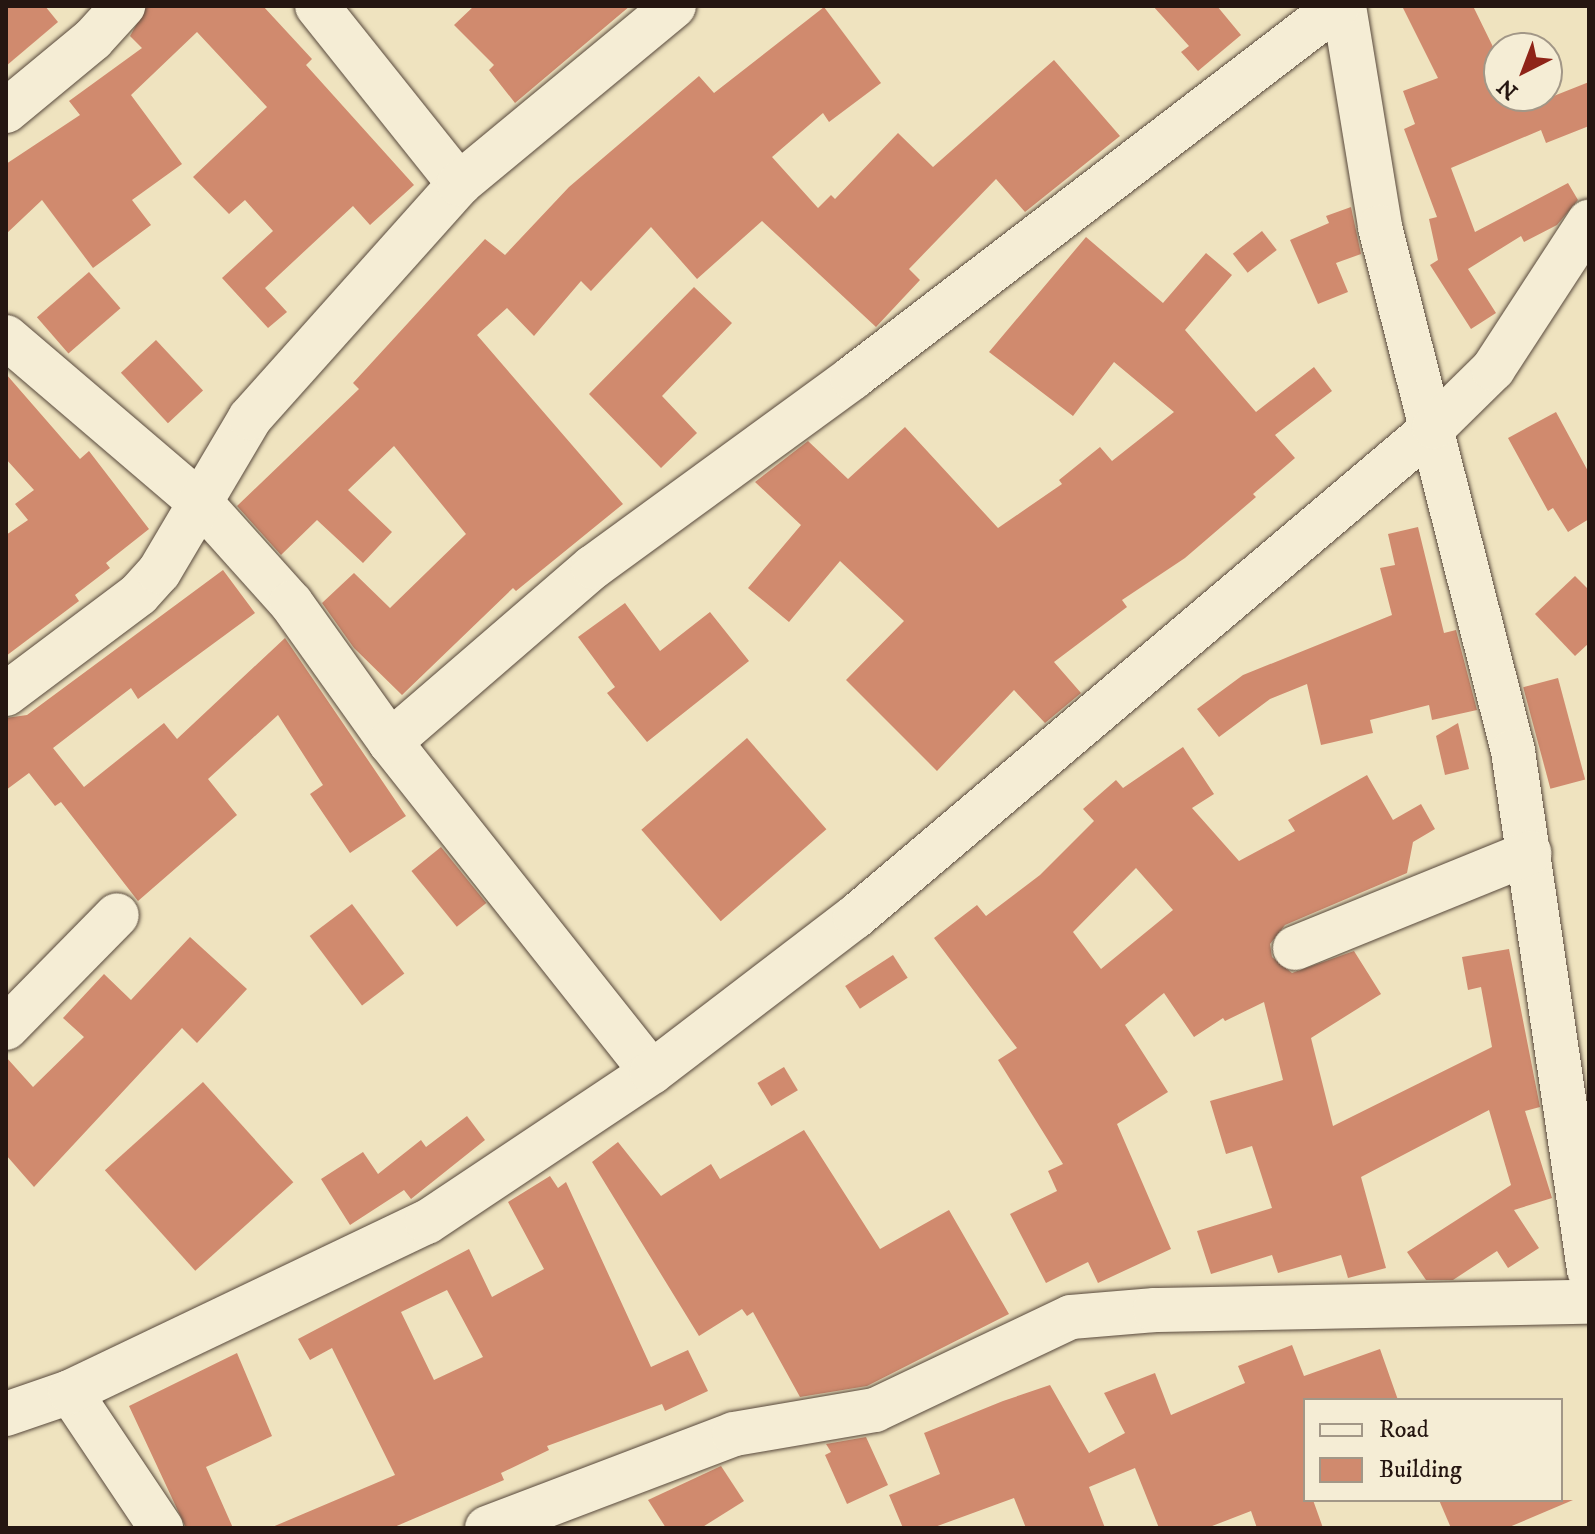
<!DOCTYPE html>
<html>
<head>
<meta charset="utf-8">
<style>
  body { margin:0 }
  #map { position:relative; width:1595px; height:1534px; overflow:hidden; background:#efe3bf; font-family:"IM FELL DW Pica",serif }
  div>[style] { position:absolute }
  .building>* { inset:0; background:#d08a6e; transform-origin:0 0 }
  .roads { filter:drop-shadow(0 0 2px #58493c) drop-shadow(0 0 2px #58493c) }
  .minor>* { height:44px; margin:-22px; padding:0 22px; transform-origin:22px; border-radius:22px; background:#f5edd5 }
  span { translate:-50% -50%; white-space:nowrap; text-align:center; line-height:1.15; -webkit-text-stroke:6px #f5edd5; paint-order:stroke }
  .frame { position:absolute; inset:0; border:8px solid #251611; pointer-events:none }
  .legend { position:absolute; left:1303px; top:1398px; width:260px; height:104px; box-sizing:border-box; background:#f5edd5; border:2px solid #a29787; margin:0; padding:10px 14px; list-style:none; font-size:24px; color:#251611 }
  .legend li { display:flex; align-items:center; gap:16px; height:40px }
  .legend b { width:40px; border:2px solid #a29787 }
  .north { position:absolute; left:1483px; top:32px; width:80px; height:80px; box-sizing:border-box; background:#f5edd5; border:2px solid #a29787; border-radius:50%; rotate:222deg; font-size:22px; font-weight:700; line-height:32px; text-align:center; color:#251611 }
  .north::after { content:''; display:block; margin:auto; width:28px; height:36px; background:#8f2418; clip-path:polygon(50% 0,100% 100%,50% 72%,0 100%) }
</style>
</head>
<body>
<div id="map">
  <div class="building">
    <div style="clip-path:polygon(6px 6px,45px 6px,58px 22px,6px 66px)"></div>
    <div style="clip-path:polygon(147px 6px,263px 6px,312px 59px,306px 65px,414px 185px,370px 225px,353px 206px,265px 288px,287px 312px,268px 328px,222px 278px,273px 231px,245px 200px,229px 214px,193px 177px,267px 107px,197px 32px,131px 95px,182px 164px,132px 200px,151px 225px,93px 268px,42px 200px,6px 234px,6px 164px,80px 115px,69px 101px,142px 48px,130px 36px)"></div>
    <div style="clip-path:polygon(474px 6px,630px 6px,515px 103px,489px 70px,494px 65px,454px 25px)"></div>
    <div style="clip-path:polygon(1153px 6px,1217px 6px,1241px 35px,1198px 71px,1181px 52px,1189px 46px)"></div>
    <div style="clip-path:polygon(1402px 6px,1473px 6px,1496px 53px,1492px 55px,1499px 72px,1499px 96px,1510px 96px,1516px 111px,1589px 82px,1589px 126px,1546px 143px,1541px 130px,1451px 168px,1475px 232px,1568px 183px,1578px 200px,1557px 225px,1524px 242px,1521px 236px,1468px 269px,1496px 313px,1471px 329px,1430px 265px,1438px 260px,1429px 219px,1437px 217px,1404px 129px,1415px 124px,1403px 91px,1438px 78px)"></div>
    <div style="clip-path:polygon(824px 7px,881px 83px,829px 122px,823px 113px,772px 157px,818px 208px,831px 195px,835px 199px,898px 133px,933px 167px,1054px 60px,1120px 136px,1025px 212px,996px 179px,909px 269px,920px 280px,876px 327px,762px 221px,697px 279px,651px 227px,591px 291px,581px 281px,534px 336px,507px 308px,477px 335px,623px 504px,516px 591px,513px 588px,402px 695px,354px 648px,322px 603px,354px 573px,390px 608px,466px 534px,394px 446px,348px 490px,392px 532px,363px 563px,317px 520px,281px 555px,237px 506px,359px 389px,353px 383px,485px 239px,505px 255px,569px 187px,699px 76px,714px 93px)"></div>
    <div style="clip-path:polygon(1351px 207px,1361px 254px,1336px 263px,1348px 292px,1318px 304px,1290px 240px,1329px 223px,1326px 216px)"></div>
    <div style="left:1262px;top:231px;width:24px;height:37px;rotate:52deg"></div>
    <div style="clip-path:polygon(1086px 237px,1163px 303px,1206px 253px,1232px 275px,1185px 330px,1256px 412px,1314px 367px,1332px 391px,1275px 435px,1295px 458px,1253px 494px,1256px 497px,1185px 558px,1122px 600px,1127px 607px,1054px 662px,1081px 693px,1045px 723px,1014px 690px,937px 771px,846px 680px,904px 621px,840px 561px,789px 622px,748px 588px,801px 525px,755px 482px,808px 441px,848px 479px,905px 427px,998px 528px,1062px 484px,1059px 480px,1100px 447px,1112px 461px,1174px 412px,1114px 362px,1073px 416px,989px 352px)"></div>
    <div style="left:89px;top:272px;width:48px;height:69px;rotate:49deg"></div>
    <div style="clip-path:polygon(694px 287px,732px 323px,662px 396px,697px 433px,661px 468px,589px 394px)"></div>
    <div style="left:156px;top:340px;width:69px;height:48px;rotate:47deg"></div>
    <div style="clip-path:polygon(6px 374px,80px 459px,89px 451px,149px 529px,106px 563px,110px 568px,75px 595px,79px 601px,6px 656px,6px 535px,28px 520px,15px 504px,34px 490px,6px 459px)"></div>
    <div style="clip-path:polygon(1556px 412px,1589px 473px,1589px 519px,1568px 532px,1553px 508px,1548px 511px,1508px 438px)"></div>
    <div style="clip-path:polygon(1418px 527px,1444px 633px,1456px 630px,1477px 710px,1432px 720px,1429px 705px,1370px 720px,1373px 733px,1321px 745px,1307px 684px,1270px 699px,1219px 737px,1197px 709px,1243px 675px,1392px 615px,1380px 568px,1395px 565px,1388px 534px)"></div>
    <div style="clip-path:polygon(223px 570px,255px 613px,138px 699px,131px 688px,53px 748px,84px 787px,164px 723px,177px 739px,285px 638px,406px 816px,350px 853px,310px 794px,323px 785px,278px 715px,208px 779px,237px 815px,138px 901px,61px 802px,55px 806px,29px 773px,6px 790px,6px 718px,27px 715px)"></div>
    <div style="clip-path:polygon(1575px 576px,1589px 590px,1589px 643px,1575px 656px,1535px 614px)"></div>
    <div style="clip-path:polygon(625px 603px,660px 651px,710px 612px,749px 661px,647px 742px,607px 693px,615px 687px,578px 637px)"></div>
    <div style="left:1558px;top:678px;width:105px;height:36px;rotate:75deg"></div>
    <div style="clip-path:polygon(1458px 723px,1469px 769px,1445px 775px,1436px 736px)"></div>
    <div style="left:747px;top:738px;width:121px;height:140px;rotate:49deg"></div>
    <div style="clip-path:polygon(evenodd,1183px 747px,1214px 794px,1192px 808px,1239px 861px,1295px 831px,1288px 820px,1367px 775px,1393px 820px,1421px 804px,1435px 829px,1413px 842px,1407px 873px,1285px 925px,1270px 944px,1272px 957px,1292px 973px,1354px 951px,1381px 994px,1311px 1038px,1333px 1126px,1492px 1047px,1481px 987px,1468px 990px,1462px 957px,1509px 949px,1540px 1107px,1525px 1111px,1552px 1198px,1514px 1210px,1539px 1248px,1508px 1268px,1497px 1251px,1453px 1280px,1426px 1280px,1407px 1252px,1511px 1185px,1489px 1110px,1361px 1177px,1386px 1268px,1348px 1278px,1341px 1255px,1278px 1273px,1272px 1255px,1211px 1274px,1197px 1231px,1272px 1208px,1252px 1146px,1226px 1154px,1210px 1101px,1283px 1080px,1264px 1002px,1225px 1021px,1223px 1018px,1194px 1037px,1164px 993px,1125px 1025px,1168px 1092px,1117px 1124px,1171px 1249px,1098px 1283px,1088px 1262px,1046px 1283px,1010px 1214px,1057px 1191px,1048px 1171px,1063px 1164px,998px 1060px,1017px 1048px,934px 938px,977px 905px,986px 916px,1040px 875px,1094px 821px,1083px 809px,1116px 780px,1123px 788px,1183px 747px,1136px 868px,1173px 910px,1101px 969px,1073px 932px,1136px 868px)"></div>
    <div style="left:441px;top:847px;width:72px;height:38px;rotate:51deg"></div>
    <div style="left:352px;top:904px;width:87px;height:53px;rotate:53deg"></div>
    <div style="clip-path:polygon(190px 937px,247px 989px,197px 1043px,182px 1028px,34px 1187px,6px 1155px,6px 1057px,33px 1087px,84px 1037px,63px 1018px,104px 974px,131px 1000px)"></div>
    <div style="left:893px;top:955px;width:27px;height:57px;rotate:57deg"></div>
    <div style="left:784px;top:1067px;width:27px;height:31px;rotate:59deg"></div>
    <div style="left:203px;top:1082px;width:135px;height:132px;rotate:48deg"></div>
    <div style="clip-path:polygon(467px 1116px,485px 1140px,411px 1199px,404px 1190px,350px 1225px,321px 1179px,363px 1152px,378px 1174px,421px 1140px,426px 1147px)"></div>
    <div style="clip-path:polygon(804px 1130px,880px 1249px,949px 1210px,1009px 1314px,867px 1386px,800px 1397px,753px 1312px,747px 1316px,742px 1309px,699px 1336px,592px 1162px,618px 1142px,661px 1196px,711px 1164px,720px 1179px)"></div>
    <div style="clip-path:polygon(evenodd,550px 1176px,558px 1188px,566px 1182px,651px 1367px,688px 1350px,708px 1391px,665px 1411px,662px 1404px,547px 1446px,549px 1450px,501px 1473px,504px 1480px,392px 1528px,270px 1528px,395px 1475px,332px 1348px,310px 1360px,298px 1339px,469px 1249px,492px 1297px,544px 1269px,508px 1202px,550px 1176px,447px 1290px,483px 1357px,434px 1380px,401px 1312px,447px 1290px)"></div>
    <div style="clip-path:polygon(1292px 1345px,1304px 1376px,1380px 1349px,1398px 1400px,1305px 1400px,1305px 1500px,1313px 1500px,1323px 1528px,1257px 1528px,1251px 1511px,1207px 1528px,1159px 1528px,1135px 1468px,1089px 1487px,1105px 1528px,1026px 1528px,1014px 1498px,932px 1528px,903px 1528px,889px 1495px,940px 1474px,924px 1433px,1003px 1401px,1050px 1385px,1089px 1453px,1125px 1433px,1104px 1393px,1155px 1373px,1171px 1415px,1245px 1383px,1238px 1366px)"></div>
    <div style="clip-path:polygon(237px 1353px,272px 1436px,206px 1467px,233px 1528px,186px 1528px,129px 1406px)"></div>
    <div style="clip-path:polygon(866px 1437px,888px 1485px,847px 1504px,825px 1455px,831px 1452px,826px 1444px)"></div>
    <div style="clip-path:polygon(721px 1466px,744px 1501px,701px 1528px,666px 1528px,648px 1500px)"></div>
    <div style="clip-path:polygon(1439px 1500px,1573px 1500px,1507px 1528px,1451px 1528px)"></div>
  </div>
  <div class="roads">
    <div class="minor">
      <div style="left:317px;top:6px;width:228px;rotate:51.4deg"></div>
      <div style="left:1344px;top:6px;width:224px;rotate:80.7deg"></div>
      <div style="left:1380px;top:227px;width:541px;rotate:75.76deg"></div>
      <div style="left:1513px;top:751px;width:525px;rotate:81.67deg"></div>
      <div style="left:6px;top:111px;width:113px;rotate:-39.6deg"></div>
      <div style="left:93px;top:39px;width:45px;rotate:-47.7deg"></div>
      <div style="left:6px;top:337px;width:259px;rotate:40.5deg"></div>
      <div style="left:203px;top:505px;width:132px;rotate:48.1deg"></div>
      <div style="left:291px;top:603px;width:171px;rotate:54.5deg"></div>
      <div style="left:390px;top:742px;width:421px;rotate:51.6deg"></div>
      <div style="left:6px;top:694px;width:166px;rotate:-36.9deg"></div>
      <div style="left:139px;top:594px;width:30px;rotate:-48deg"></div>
      <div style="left:159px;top:572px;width:179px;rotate:-59.4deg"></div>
      <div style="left:250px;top:418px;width:314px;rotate:-48.2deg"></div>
      <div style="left:459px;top:184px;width:279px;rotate:-39.6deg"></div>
      <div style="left:390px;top:742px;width:268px;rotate:-40.8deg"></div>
      <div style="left:593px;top:567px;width:321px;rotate:-36.1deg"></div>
      <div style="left:852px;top:378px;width:612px;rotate:-37.43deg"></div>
      <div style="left:1295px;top:948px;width:253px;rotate:-22.1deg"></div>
      <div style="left:6px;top:1028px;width:158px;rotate:-45.5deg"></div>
      <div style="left:70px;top:1392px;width:164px;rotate:56.2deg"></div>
      <div style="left:6px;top:1414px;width:68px;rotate:-19deg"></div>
      <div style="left:70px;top:1392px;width:395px;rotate:-25.5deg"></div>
      <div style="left:427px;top:1222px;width:270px;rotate:-33.7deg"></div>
      <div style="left:652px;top:1072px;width:255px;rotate:-37.4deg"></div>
      <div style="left:855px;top:917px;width:759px;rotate:-40.24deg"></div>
      <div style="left:1434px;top:427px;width:83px;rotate:-44.5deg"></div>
      <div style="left:1493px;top:369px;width:176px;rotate:-56.9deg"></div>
      <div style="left:487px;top:1528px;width:264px;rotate:-20.8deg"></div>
      <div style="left:734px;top:1434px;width:143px;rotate:-9.7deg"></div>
      <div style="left:875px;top:1410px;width:217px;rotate:-25.4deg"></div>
      <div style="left:1071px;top:1317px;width:84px;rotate:-4.8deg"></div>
      <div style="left:1155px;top:1310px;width:434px;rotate:-1.1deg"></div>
    </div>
  </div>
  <div class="frame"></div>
  <ul class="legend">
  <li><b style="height:10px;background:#f5edd5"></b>Road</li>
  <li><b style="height:22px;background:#d08a6e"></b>Building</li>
  </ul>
  <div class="north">N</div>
</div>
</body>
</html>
